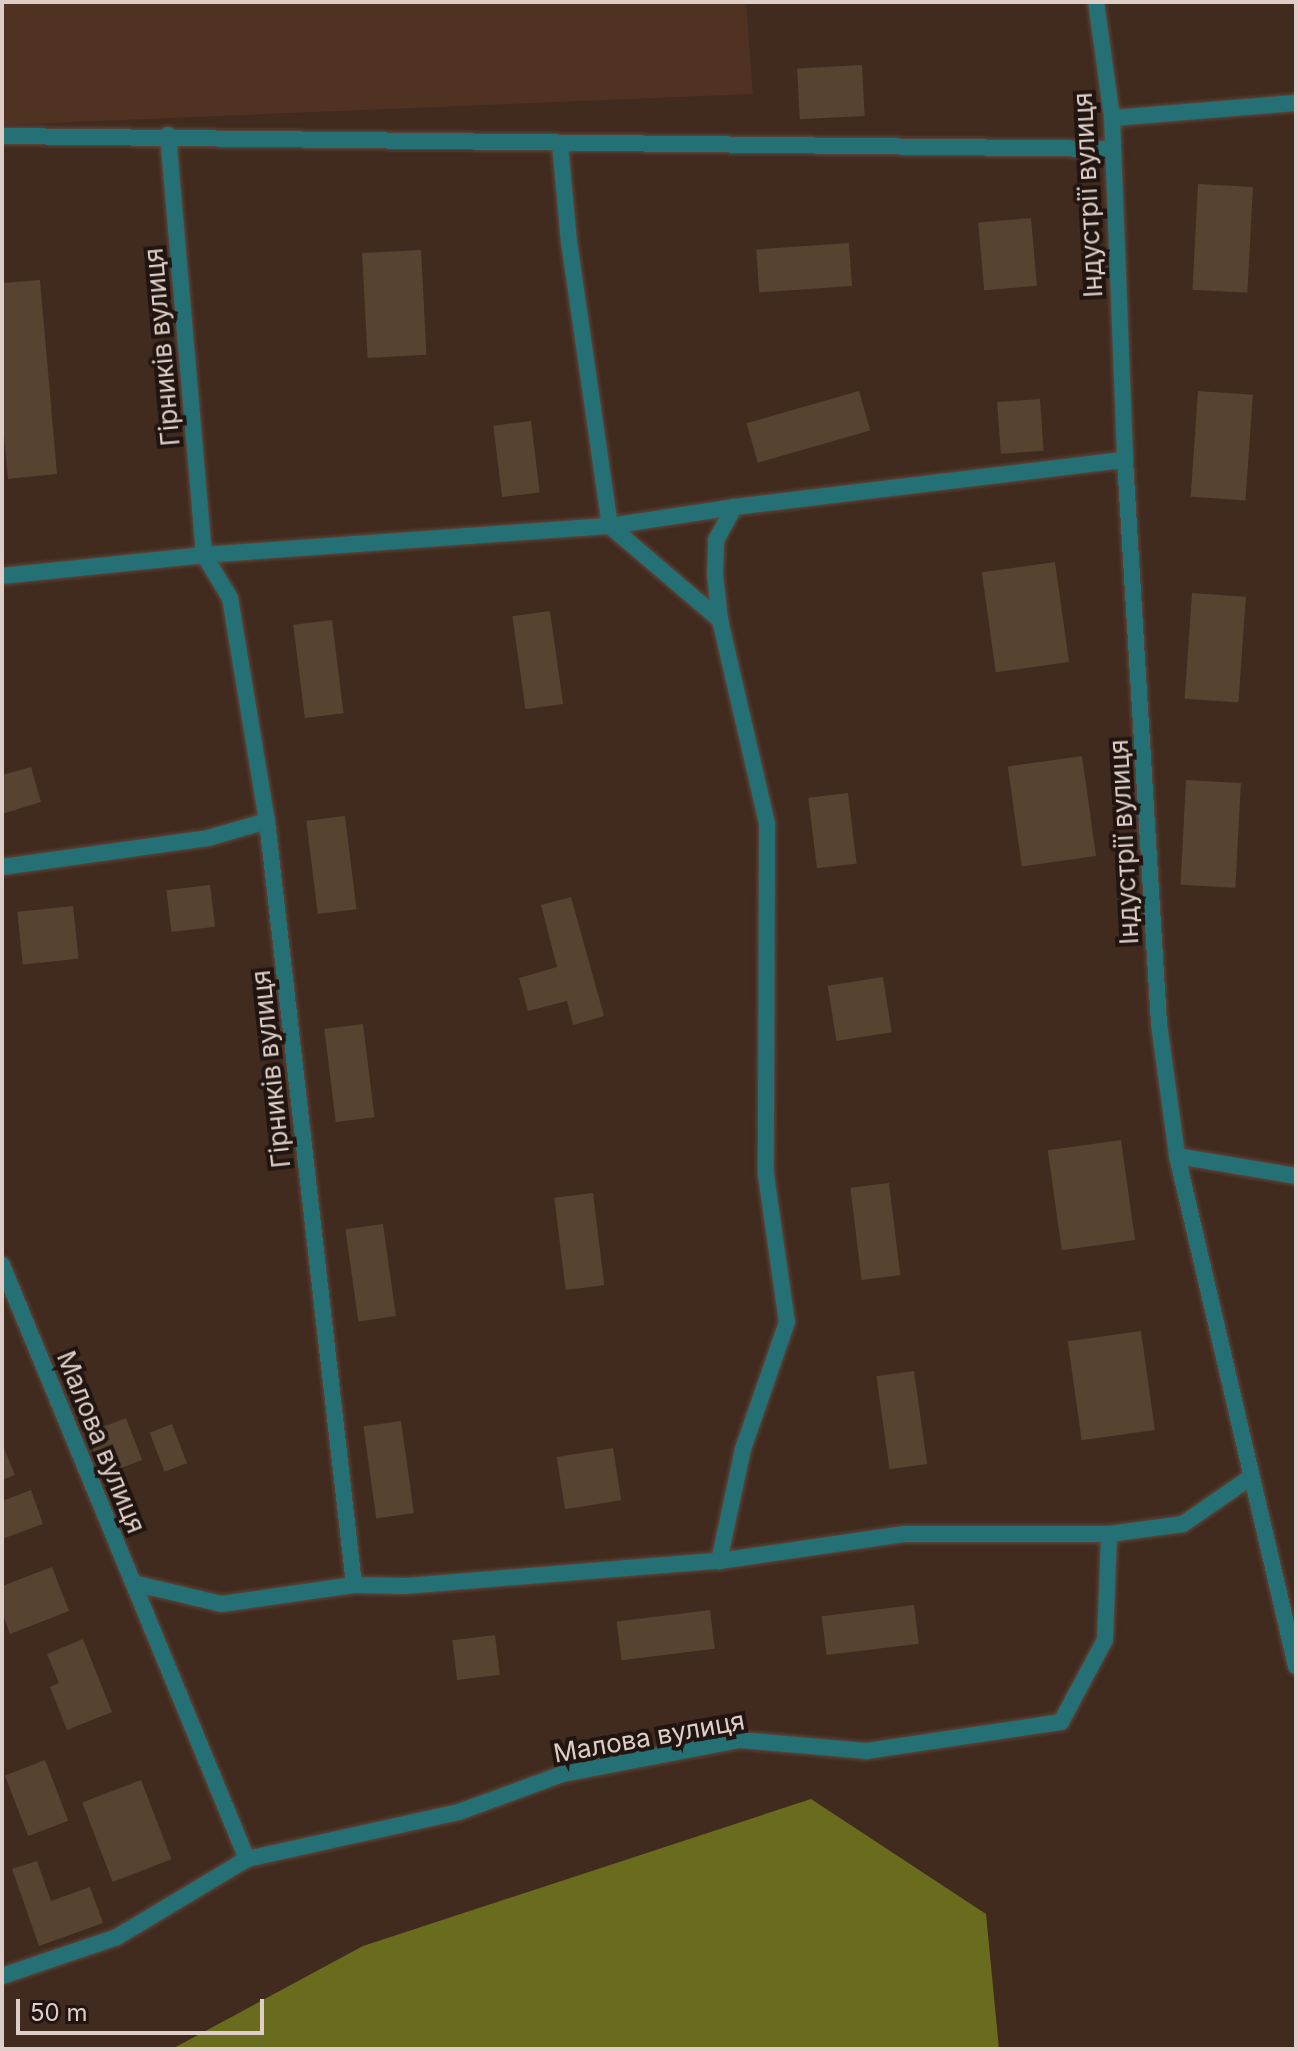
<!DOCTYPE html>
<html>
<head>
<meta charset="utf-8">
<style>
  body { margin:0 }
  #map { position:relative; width:1298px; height:2051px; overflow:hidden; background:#412a1e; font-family:Inter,sans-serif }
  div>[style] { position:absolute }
  .built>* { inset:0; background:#503223 }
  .forest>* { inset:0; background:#6a6c1d }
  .building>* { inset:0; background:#564330; transform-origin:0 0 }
  .roads { filter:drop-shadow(0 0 2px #5d483c) drop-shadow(0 0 2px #5d483c) }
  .service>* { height:16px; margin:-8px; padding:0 8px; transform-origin:8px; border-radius:8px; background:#257075 }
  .minor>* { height:16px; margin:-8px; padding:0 8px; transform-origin:8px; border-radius:8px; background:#257075 }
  span { translate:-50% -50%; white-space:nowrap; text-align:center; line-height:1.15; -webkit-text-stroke:8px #201510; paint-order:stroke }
  .street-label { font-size:26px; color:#decec7 }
  .frame { position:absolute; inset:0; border:4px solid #decec7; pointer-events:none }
  .scale { position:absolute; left:16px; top:1999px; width:248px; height:36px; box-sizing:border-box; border:4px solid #decec7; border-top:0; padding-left:10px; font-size:24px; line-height:28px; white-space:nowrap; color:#decec7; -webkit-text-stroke:6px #201510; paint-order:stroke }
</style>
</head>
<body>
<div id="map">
  <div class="built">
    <div style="clip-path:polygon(2px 2px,746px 2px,753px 94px,2px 125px)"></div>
  </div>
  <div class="forest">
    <div style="clip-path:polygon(811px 1799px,986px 1914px,999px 2049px,172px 2049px,363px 1946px)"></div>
  </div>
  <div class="building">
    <div style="left:862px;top:65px;width:51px;height:65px;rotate:87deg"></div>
    <div style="left:1198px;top:184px;width:55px;height:106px;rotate:3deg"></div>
    <div style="left:1031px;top:218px;width:68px;height:53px;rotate:85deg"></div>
    <div style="left:849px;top:243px;width:43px;height:93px;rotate:86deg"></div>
    <div style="left:421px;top:250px;width:105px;height:59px;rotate:87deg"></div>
    <div style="clip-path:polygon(40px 280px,57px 474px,8px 479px,2px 415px,2px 283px)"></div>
    <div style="left:859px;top:391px;width:41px;height:117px;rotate:74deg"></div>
    <div style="left:1198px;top:391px;width:55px;height:106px;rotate:4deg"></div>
    <div style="left:1040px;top:399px;width:52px;height:43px;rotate:86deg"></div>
    <div style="left:531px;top:421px;width:72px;height:38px;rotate:83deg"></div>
    <div style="left:1055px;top:562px;width:101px;height:74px;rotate:82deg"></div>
    <div style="left:1192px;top:593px;width:54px;height:106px;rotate:4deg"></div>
    <div style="left:550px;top:611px;width:94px;height:38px;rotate:82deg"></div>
    <div style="left:332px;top:620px;width:94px;height:39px;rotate:83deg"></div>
    <div style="left:1082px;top:756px;width:101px;height:75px;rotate:82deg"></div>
    <div style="clip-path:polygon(31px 767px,41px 802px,2px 814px,2px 775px)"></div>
    <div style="left:1186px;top:780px;width:55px;height:105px;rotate:3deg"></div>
    <div style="left:848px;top:793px;width:71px;height:40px;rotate:83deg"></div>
    <div style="left:345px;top:816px;width:94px;height:39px;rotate:83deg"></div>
    <div style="left:210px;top:885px;width:42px;height:44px;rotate:83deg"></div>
    <div style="clip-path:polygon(571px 897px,604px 1016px,573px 1025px,567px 1001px,528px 1011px,519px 978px,557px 967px,541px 905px)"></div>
    <div style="left:73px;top:906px;width:53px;height:56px;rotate:84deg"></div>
    <div style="left:883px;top:977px;width:56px;height:56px;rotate:81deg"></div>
    <div style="left:363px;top:1024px;width:94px;height:39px;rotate:83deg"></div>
    <div style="left:1121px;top:1140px;width:101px;height:74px;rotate:82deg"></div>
    <div style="left:889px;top:1183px;width:93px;height:39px;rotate:83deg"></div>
    <div style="left:593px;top:1193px;width:93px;height:39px;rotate:83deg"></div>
    <div style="left:383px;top:1224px;width:93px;height:38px;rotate:82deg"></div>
    <div style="left:1141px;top:1331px;width:100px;height:74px;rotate:82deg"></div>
    <div style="left:914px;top:1371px;width:94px;height:38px;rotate:82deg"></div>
    <div style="left:126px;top:1418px;width:45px;height:42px;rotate:69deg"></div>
    <div style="left:401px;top:1421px;width:93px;height:38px;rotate:82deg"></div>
    <div style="left:172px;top:1424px;width:42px;height:24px;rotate:69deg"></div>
    <div style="clip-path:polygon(2px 1443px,15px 1475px,2px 1480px)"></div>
    <div style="left:613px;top:1448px;width:53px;height:57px;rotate:81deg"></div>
    <div style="clip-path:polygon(31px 1490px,43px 1524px,2px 1539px,2px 1501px)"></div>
    <div style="clip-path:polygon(52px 1567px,69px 1611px,10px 1634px,2px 1612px,2px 1586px)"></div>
    <div style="left:914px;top:1605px;width:39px;height:93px;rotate:83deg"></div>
    <div style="left:710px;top:1610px;width:39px;height:94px;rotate:83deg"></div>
    <div style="left:495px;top:1635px;width:40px;height:43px;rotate:83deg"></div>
    <div style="clip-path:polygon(83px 1639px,112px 1712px,67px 1730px,50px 1687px,59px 1683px,47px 1654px)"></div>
    <div style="left:45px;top:1760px;width:65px;height:43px;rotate:69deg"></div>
    <div style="left:141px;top:1780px;width:85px;height:63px;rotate:69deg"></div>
    <div style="clip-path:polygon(37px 1861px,51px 1901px,90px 1887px,103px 1923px,39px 1946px,12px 1869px)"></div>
  </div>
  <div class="roads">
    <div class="service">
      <div style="left:1112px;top:118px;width:185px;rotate:-4.7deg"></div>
      <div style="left:2px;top:136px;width:1109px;rotate:0.67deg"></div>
      <div style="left:560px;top:144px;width:98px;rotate:84.8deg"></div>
      <div style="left:569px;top:242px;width:287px;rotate:81.8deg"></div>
      <div style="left:610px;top:526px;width:145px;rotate:40.5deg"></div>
      <div style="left:720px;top:620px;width:209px;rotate:77deg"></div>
      <div style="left:767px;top:824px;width:351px;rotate:90.2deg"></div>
      <div style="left:766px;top:1175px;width:148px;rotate:81.9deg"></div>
      <div style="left:787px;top:1322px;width:134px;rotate:109.1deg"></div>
      <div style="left:743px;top:1449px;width:115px;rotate:102.1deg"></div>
      <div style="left:204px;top:555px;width:407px;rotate:-4.1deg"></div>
      <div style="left:610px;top:526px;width:125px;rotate:-8.7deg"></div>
      <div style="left:734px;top:507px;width:394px;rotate:-6.9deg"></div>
      <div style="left:720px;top:620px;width:45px;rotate:-96.3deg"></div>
      <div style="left:715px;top:575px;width:35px;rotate:-88deg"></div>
      <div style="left:716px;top:540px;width:38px;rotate:-61deg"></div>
      <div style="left:2px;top:867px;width:208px;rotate:-8deg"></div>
      <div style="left:208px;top:838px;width:61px;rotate:-16.1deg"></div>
      <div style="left:1177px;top:1156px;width:121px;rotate:9.5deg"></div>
      <div style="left:133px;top:1583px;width:91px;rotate:13.3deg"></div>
      <div style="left:222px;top:1604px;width:133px;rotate:-8.2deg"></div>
      <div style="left:354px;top:1585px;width:51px;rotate:1.1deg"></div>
      <div style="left:405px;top:1586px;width:315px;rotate:-4.6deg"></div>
      <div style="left:719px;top:1561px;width:187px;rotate:-8.3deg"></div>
      <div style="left:904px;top:1534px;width:205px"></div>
      <div style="left:1109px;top:1534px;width:75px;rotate:-7.7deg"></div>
      <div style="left:1183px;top:1524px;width:83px;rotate:-34.7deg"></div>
    </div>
    <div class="minor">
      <div style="left:1096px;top:2px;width:117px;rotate:82.1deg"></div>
      <div style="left:1112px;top:118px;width:342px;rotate:87.8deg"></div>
      <div style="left:1125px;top:460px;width:565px;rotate:86.55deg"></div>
      <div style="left:1159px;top:1024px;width:133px;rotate:82.2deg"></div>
      <div style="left:1177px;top:1156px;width:524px;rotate:76.87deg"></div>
      <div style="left:168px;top:135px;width:422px;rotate:85.1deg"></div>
      <div style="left:204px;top:555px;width:50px;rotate:58.8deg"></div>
      <div style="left:230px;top:598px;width:226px;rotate:80.6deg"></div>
      <div style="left:267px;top:821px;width:769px;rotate:83.5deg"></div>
      <div style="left:2px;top:576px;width:203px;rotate:-5.9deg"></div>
      <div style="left:2px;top:1265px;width:643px;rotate:67.59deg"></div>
      <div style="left:2px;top:1976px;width:121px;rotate:-18.7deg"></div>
      <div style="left:117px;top:1937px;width:152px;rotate:-31deg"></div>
      <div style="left:247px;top:1859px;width:217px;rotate:-12.5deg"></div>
      <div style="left:459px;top:1812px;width:111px;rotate:-20.1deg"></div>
      <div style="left:563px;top:1774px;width:180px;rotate:-10.9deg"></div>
      <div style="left:740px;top:1740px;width:127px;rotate:5deg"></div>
      <div style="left:867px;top:1751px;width:196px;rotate:-8.5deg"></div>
      <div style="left:1061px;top:1722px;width:93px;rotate:-61.8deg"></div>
      <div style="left:1105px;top:1640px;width:106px;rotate:-87.8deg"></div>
    </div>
  </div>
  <div class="street-label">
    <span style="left:1088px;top:195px;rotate:-93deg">Індустрії вулиця</span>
    <span style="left:162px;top:347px;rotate:-95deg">Гірників вулиця</span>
    <span style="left:1124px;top:842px;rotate:-93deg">Індустрії вулиця</span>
    <span style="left:271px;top:1069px;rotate:-96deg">Гірників вулиця</span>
    <span style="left:101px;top:1442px;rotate:68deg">Малова вулиця</span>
    <span style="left:649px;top:1737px;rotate:-10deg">Малова вулиця</span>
  </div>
  <div class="frame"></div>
  <div class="scale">50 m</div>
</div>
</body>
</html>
